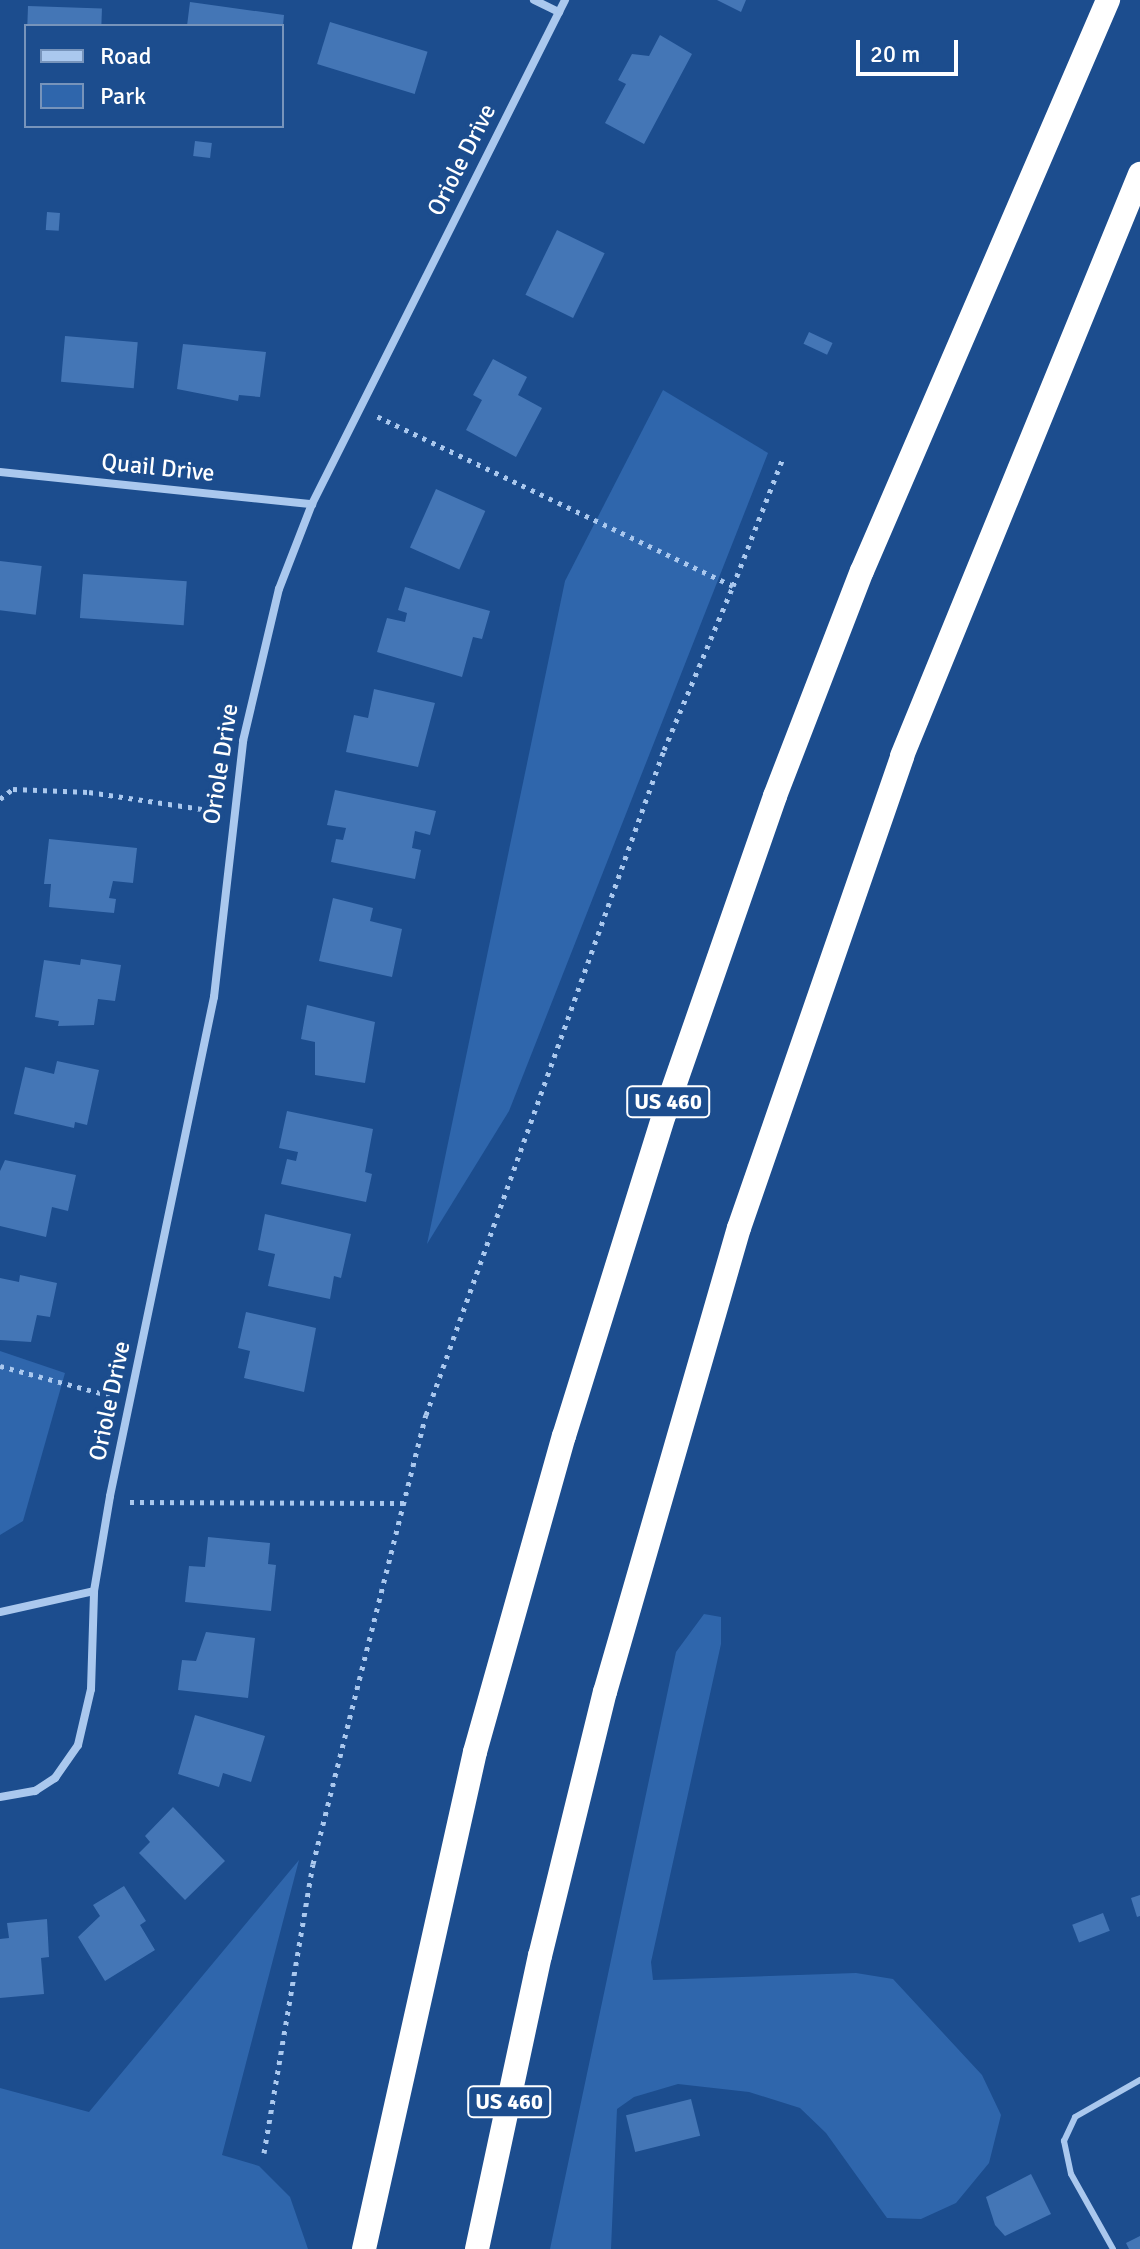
<!DOCTYPE html>
<html>
<head>
<meta charset="utf-8">
<style>
  body { margin:0 }
  #map { position:relative; width:1140px; height:2249px; overflow:hidden; background:#1c4d8e; font-family:Signika,sans-serif }
  div>[style] { position:absolute }
  .green>* { inset:0; background:#2f66ac }
  .building>* { inset:0; background:#4476b6; transform-origin:0 0 }
  .path>* { height:5px; margin-top:-2.5px; transform-origin:0; background:repeating-linear-gradient(90deg,#aac8ee 0 4px,transparent 0 10px) }
  .lane>* { height:6px; margin:-3px; padding:0 3px; transform-origin:3px; border-radius:3px; background:#aac8ee }
  .street>* { height:8px; margin:-4px; padding:0 4px; transform-origin:4px; border-radius:4px; background:#aac8ee }
  .highway>* { height:24px; margin:-12px; padding:0 12px; transform-origin:12px; border-radius:12px; background:#fff }
  span { translate:-50% -50%; white-space:nowrap; text-align:center; line-height:1.15; -webkit-text-stroke:8px #1c4d8e; paint-order:stroke }
  .shield-label span { padding:2px 6px; background:#1c4d8e; border:2px solid; border-radius:6px; -webkit-text-stroke-width:0 }
  .shield-label { font-size:22px; color:#fff; font-weight:700 }
  .street-label { font-size:24px; color:#fff }
  .legend { position:absolute; left:24px; top:24px; width:260px; height:104px; box-sizing:border-box; background:#1c4d8e; border:2px solid #7794bb; margin:0; padding:10px 14px; list-style:none; font-size:24px; color:#fff }
  .legend li { display:flex; align-items:center; gap:16px; height:40px }
  .legend b { width:40px; border:2px solid #7794bb }
  .scale { position:absolute; left:856px; top:40px; width:102px; height:36px; box-sizing:border-box; border:4px solid #fff; border-top:0; padding-left:10px; font-size:24px; line-height:28px; white-space:nowrap; color:#fff; -webkit-text-stroke:6px #1c4d8e; paint-order:stroke }
</style>
</head>
<body>
<div id="map">
  <div class="green">
    <div style="clip-path:polygon(663px 390px,768px 453px,509px 1111px,427px 1244px,565px 581px)"></div>
    <div style="clip-path:polygon(0 1351px,65px 1373px,23px 1521px,0 1535px)"></div>
    <div style="clip-path:polygon(704px 1614px,721px 1617px,721px 1644px,651px 1962px,653px 1980px,856px 1973px,893px 1979px,982px 2075px,1001px 2115px,989px 2163px,956px 2203px,921px 2219px,887px 2218px,826px 2133px,800px 2108px,749px 2092px,678px 2084px,634px 2097px,617px 2109px,611px 2249px,550px 2249px,676px 1652px)"></div>
    <div style="clip-path:polygon(299px 1860px,222px 2155px,259px 2166px,290px 2197px,308px 2249px,0 2249px,0 2088px,89px 2112px)"></div>
  </div>
  <div class="building">
    <div style="clip-path:polygon(717px 0,746px 0,741px 12px)"></div>
    <div style="clip-path:polygon(190px 2px,284px 15px,283px 26px,187px 26px)"></div>
    <div style="left:28px;top:6px;width:74px;height:20px;rotate:2deg"></div>
    <div style="left:330px;top:22px;width:102px;height:44px;rotate:17deg"></div>
    <div style="clip-path:polygon(660px 35px,692px 54px,644px 144px,605px 123px,626px 84px,618px 80px,632px 54px,649px 56px)"></div>
    <div style="left:195px;top:141px;width:17px;height:15px;rotate:7deg"></div>
    <div style="left:47px;top:212px;width:13px;height:18px;rotate:4deg"></div>
    <div style="left:557px;top:230px;width:53px;height:72px;rotate:26deg"></div>
    <div style="left:809px;top:332px;width:26px;height:13px;rotate:25deg"></div>
    <div style="left:65px;top:336px;width:73px;height:46px;rotate:5deg"></div>
    <div style="clip-path:polygon(183px 344px,266px 352px,260px 397px,239px 395px,238px 401px,177px 389px)"></div>
    <div style="clip-path:polygon(493px 359px,527px 377px,518px 395px,542px 408px,516px 457px,466px 430px,482px 400px,473px 395px)"></div>
    <div style="left:436px;top:489px;width:54px;height:64px;rotate:24deg"></div>
    <div style="left:0;top:561px;width:42px;height:49px;rotate:7deg"></div>
    <div style="left:83px;top:574px;width:104px;height:44px;rotate:4deg"></div>
    <div style="clip-path:polygon(405px 587px,490px 611px,482px 639px,473px 637px,462px 677px,377px 652px,387px 618px,405px 622px,407px 613px,398px 610px)"></div>
    <div style="clip-path:polygon(374px 689px,435px 703px,418px 767px,346px 752px,354px 715px,368px 718px)"></div>
    <div style="clip-path:polygon(335px 790px,436px 811px,430px 835px,415px 831px,412px 848px,421px 850px,415px 879px,331px 862px,336px 839px,343px 840px,346px 828px,327px 825px)"></div>
    <div style="clip-path:polygon(49px 839px,137px 848px,133px 883px,113px 881px,109px 898px,116px 899px,114px 913px,49px 907px,51px 884px,44px 884px)"></div>
    <div style="clip-path:polygon(333px 898px,373px 908px,370px 921px,402px 929px,392px 977px,319px 961px)"></div>
    <div style="clip-path:polygon(81px 959px,121px 965px,115px 1001px,98px 999px,94px 1025px,58px 1026px,59px 1021px,35px 1017px,44px 960px,80px 965px)"></div>
    <div style="clip-path:polygon(307px 1005px,375px 1022px,365px 1083px,315px 1075px,315px 1042px,301px 1039px)"></div>
    <div style="clip-path:polygon(57px 1061px,99px 1070px,87px 1125px,75px 1122px,74px 1128px,14px 1114px,25px 1067px,54px 1074px)"></div>
    <div style="clip-path:polygon(287px 1111px,373px 1129px,365px 1172px,372px 1174px,366px 1202px,281px 1184px,287px 1159px,296px 1161px,298px 1152px,279px 1148px)"></div>
    <div style="clip-path:polygon(5px 1160px,76px 1175px,68px 1211px,52px 1207px,46px 1237px,0 1226px,0 1171px)"></div>
    <div style="clip-path:polygon(265px 1214px,351px 1234px,341px 1278px,334px 1276px,330px 1299px,268px 1286px,275px 1254px,258px 1250px)"></div>
    <div style="clip-path:polygon(20px 1275px,57px 1283px,50px 1317px,37px 1315px,31px 1342px,0 1340px,0 1278px,19px 1282px)"></div>
    <div style="clip-path:polygon(246px 1312px,316px 1328px,304px 1392px,244px 1378px,250px 1351px,238px 1348px)"></div>
    <div style="clip-path:polygon(208px 1537px,270px 1543px,268px 1564px,276px 1565px,271px 1611px,185px 1602px,189px 1566px,205px 1567px)"></div>
    <div style="clip-path:polygon(206px 1632px,255px 1638px,248px 1698px,178px 1690px,182px 1660px,196px 1661px)"></div>
    <div style="clip-path:polygon(195px 1715px,265px 1736px,251px 1782px,223px 1773px,219px 1787px,178px 1774px)"></div>
    <div style="clip-path:polygon(173px 1807px,225px 1861px,185px 1900px,139px 1853px,150px 1842px,145px 1836px)"></div>
    <div style="clip-path:polygon(124px 1886px,146px 1921px,140px 1925px,155px 1950px,105px 1981px,78px 1937px,100px 1916px,93px 1905px)"></div>
    <div style="clip-path:polygon(1140px 1895px,1140px 1916px,1137px 1917px,1131px 1898px)"></div>
    <div style="left:1103px;top:1913px;width:19px;height:33px;rotate:69deg"></div>
    <div style="clip-path:polygon(47px 1919px,49px 1957px,41px 1958px,44px 1994px,0 1998px,0 1939px,9px 1938px,7px 1923px)"></div>
    <div style="left:691px;top:2099px;width:38px;height:67px;rotate:76deg"></div>
    <div style="clip-path:polygon(1031px 2174px,1051px 2214px,1005px 2236px,995px 2225px,986px 2197px)"></div>
    <div style="clip-path:polygon(1140px 2236px,1140px 2249px,1129px 2249px,1126px 2243px)"></div>
  </div>
  <div class="path">
    <div style="left:733px;top:586px;width:135px;rotate:-68.7deg"></div>
    <div style="left:0;top:799px;width:16px;rotate:-38deg"></div>
    <div style="left:13px;top:789px;width:76px;rotate:2.3deg"></div>
    <div style="left:89px;top:792px;width:126px;rotate:8.6deg"></div>
    <div style="left:0;top:1366px;width:115px;rotate:15.1deg"></div>
    <div style="left:130px;top:1502px;width:274px;rotate:0.2deg"></div>
    <div style="left:264px;top:2153px;width:293px;rotate:-80.4deg"></div>
    <div style="left:313px;top:1864px;width:463px;rotate:-75.9deg"></div>
    <div style="left:426px;top:1415px;width:706px;rotate:-70.31deg"></div>
    <div style="left:664px;top:750px;width:178px;rotate:-67.2deg"></div>
    <div style="left:733px;top:586px;width:395px;rotate:-154.5deg"></div>
  </div>
  <div class="lane">
    <div style="left:1113px;top:2249px;width:86px;rotate:-119.2deg"></div>
    <div style="left:1071px;top:2174px;width:34px;rotate:-102deg"></div>
    <div style="left:1064px;top:2141px;width:26px;rotate:-65deg"></div>
    <div style="left:1075px;top:2117px;width:75px;rotate:-29.6deg"></div>
  </div>
  <div class="street">
    <div style="left:534px;top:0;width:28px;rotate:26deg"></div>
    <div style="left:0;top:472px;width:314px;rotate:5.9deg"></div>
    <div style="left:0;top:1612px;width:96px;rotate:-12.6deg"></div>
    <div style="left:0;top:1797px;width:36px;rotate:-10deg"></div>
    <div style="left:35px;top:1791px;width:24px;rotate:-33deg"></div>
    <div style="left:55px;top:1778px;width:40px;rotate:-55.1deg"></div>
    <div style="left:78px;top:1745px;width:57px;rotate:-76.9deg"></div>
    <div style="left:91px;top:1689px;width:98px;rotate:-88.2deg"></div>
    <div style="left:94px;top:1591px;width:96px;rotate:-80.4deg"></div>
    <div style="left:110px;top:1496px;width:510px;rotate:-78.23deg"></div>
    <div style="left:214px;top:997px;width:258px;rotate:-83.5deg"></div>
    <div style="left:243px;top:741px;width:156px;rotate:-76.7deg"></div>
    <div style="left:279px;top:589px;width:91px;rotate:-68.8deg"></div>
    <div style="left:312px;top:504px;width:564px;rotate:-63.34deg"></div>
  </div>
  <div class="highway">
    <div style="left:364px;top:2249px;width:509px;rotate:-77.41deg"></div>
    <div style="left:475px;top:1752px;width:328px;rotate:-74.3deg"></div>
    <div style="left:564px;top:1436px;width:336px;rotate:-72.7deg"></div>
    <div style="left:664px;top:1115px;width:338px;rotate:-70.8deg"></div>
    <div style="left:775px;top:796px;width:241px;rotate:-68.9deg"></div>
    <div style="left:862px;top:571px;width:622px;rotate:-66.69deg"></div>
    <div style="left:477px;top:2249px;width:300px;rotate:-77.9deg"></div>
    <div style="left:540px;top:1956px;width:272px;rotate:-76.2deg"></div>
    <div style="left:605px;top:1692px;width:483px;rotate:-73.9deg"></div>
    <div style="left:739px;top:1228px;width:499px;rotate:-70.9deg"></div>
    <div style="left:902px;top:756px;width:629px;rotate:-67.76deg"></div>
  </div>
  <div class="shield-label">
    <span style="left:668px;top:1102px">US 460</span>
    <span style="left:509px;top:2102px">US 460</span>
  </div>
  <div class="street-label">
    <span style="left:462px;top:160px;rotate:-63deg">Oriole Drive</span>
    <span style="left:158px;top:468px;rotate:6deg">Quail Drive</span>
    <span style="left:221px;top:764px;rotate:-81deg">Oriole Drive</span>
    <span style="left:110px;top:1401px;rotate:-78deg">Oriole Drive</span>
  </div>
  <ul class="legend">
  <li><b style="height:10px;background:#aac8ee"></b>Road</li>
  <li><b style="height:22px;background:#2f66ac"></b>Park</li>
  </ul>
  <div class="scale">20 m</div>
</div>
</body>
</html>
